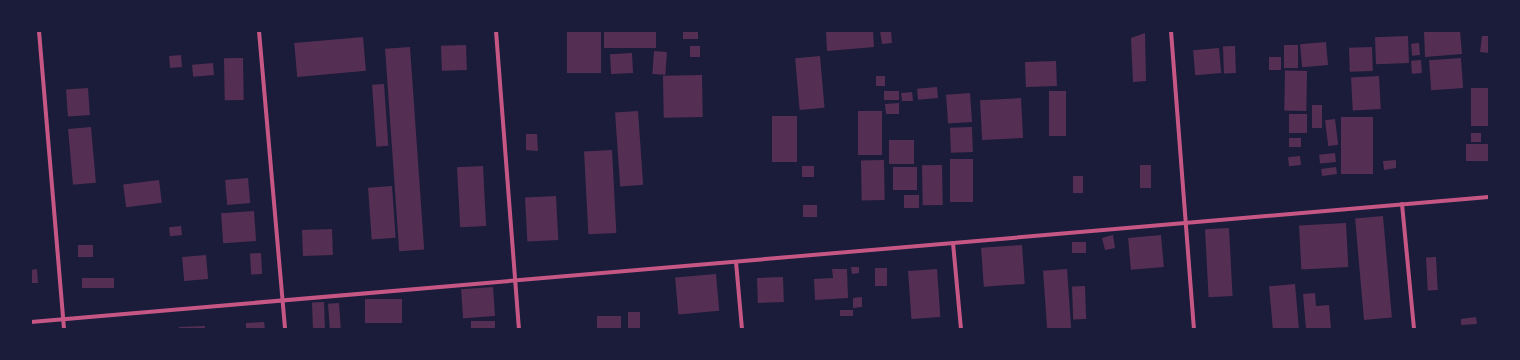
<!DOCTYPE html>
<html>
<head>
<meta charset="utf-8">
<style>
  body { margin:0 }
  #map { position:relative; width:1520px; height:360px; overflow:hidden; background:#1b1b3a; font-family:"Open Sans",sans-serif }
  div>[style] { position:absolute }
  .building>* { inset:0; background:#542f53; transform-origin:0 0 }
  .minor>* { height:4px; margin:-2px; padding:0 2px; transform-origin:2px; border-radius:2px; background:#c65784 }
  span { translate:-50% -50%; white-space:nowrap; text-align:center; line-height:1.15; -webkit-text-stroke:4px #1b1b3a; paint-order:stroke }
  .frame { position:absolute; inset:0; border:32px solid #1b1b3a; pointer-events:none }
</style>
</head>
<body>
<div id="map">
  <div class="building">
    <div style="left:567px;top:31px;width:34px;height:42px"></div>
    <div style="left:604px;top:31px;width:52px;height:17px"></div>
    <div style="left:683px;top:31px;width:15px;height:8px"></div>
    <div style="clip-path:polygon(826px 31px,873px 31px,874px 47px,827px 51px)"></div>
    <div style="clip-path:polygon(880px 31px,891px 31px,892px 43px,882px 44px)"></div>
    <div style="clip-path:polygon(1424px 31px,1460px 31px,1462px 54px,1425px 57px)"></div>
    <div style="clip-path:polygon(1145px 33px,1146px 81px,1133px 82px,1131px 38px)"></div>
    <div style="left:1408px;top:36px;width:27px;height:33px;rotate:88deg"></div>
    <div style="clip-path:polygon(1482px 36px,1489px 36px,1489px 53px,1480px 52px)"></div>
    <div style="left:363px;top:37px;width:34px;height:69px;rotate:85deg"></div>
    <div style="left:1326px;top:42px;width:23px;height:26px;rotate:85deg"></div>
    <div style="left:1419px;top:43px;width:12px;height:8px;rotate:85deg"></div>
    <div style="left:466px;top:45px;width:25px;height:25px;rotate:88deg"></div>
    <div style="left:1298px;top:45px;width:23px;height:14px;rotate:90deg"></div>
    <div style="left:690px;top:46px;width:10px;height:11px"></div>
    <div style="left:1235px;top:46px;width:27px;height:12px;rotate:88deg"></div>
    <div style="left:410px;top:47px;width:203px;height:25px;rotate:86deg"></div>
    <div style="left:1372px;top:47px;width:24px;height:23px;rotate:88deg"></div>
    <div style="left:1219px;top:48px;width:25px;height:26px;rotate:85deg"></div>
    <div style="left:654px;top:51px;width:13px;height:23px;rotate:4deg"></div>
    <div style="left:632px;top:53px;width:20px;height:22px;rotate:87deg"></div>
    <div style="left:181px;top:55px;width:12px;height:12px;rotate:85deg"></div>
    <div style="left:820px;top:56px;width:52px;height:25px;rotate:85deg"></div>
    <div style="left:1269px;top:57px;width:12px;height:13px"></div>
    <div style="left:243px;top:58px;width:42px;height:19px;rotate:89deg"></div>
    <div style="left:1461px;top:58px;width:30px;height:32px;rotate:86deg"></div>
    <div style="left:1421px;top:60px;width:13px;height:10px;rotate:86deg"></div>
    <div style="left:1056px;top:61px;width:25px;height:31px;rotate:88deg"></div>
    <div style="left:213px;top:63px;width:12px;height:21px;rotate:85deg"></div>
    <div style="left:1307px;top:71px;width:40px;height:22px;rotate:91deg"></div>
    <div style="left:702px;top:75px;width:42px;height:39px;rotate:89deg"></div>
    <div style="left:885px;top:76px;width:10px;height:9px;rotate:90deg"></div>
    <div style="left:1379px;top:76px;width:33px;height:28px;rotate:87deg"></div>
    <div style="left:384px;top:84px;width:62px;height:12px;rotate:86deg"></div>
    <div style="left:937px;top:87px;width:11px;height:20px;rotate:85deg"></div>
    <div style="left:88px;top:88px;width:27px;height:22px;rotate:86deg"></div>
    <div style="left:1489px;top:88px;width:38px;height:18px;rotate:90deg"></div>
    <div style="left:899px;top:91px;width:9px;height:15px;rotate:90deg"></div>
    <div style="left:1049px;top:91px;width:17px;height:45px"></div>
    <div style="clip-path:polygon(912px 92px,913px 101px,902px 101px,901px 93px)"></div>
    <div style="left:970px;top:93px;width:29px;height:24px;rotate:86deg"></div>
    <div style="left:1021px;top:98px;width:40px;height:41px;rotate:87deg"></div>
    <div style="clip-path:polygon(899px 103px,899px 114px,886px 114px,885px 104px)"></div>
    <div style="left:1312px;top:105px;width:10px;height:23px"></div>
    <div style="left:638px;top:111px;width:74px;height:23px;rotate:86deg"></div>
    <div style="left:858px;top:111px;width:24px;height:44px"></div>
    <div style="left:1289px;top:114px;width:18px;height:19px"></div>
    <div style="left:772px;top:116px;width:25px;height:46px"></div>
    <div style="left:1341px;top:117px;width:32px;height:57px"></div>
    <div style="left:1335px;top:119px;width:26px;height:10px;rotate:83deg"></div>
    <div style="left:91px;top:127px;width:56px;height:23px;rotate:85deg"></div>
    <div style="left:972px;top:127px;width:25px;height:22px;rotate:88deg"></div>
    <div style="left:1471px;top:133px;width:10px;height:9px"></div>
    <div style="clip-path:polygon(526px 134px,537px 134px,538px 151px,526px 150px)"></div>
    <div style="left:1289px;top:138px;width:12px;height:9px"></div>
    <div style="left:889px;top:140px;width:25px;height:24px"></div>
    <div style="left:1489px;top:144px;width:17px;height:23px;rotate:90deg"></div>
    <div style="left:612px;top:150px;width:83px;height:28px;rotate:87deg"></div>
    <div style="left:1335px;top:153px;width:9px;height:16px;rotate:84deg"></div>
    <div style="left:1300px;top:156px;width:9px;height:12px;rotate:84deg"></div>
    <div style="left:950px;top:159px;width:23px;height:43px"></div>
    <div style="left:884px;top:160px;width:40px;height:23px;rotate:89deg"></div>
    <div style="clip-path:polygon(1396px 160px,1396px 168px,1384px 170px,1383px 161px)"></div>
    <div style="left:942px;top:165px;width:40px;height:20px;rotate:89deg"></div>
    <div style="left:1151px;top:165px;width:23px;height:11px;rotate:90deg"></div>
    <div style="left:483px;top:166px;width:60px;height:26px;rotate:87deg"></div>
    <div style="left:802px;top:166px;width:12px;height:11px"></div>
    <div style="left:917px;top:167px;width:23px;height:24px;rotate:90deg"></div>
    <div style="left:1336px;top:167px;width:7px;height:15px;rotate:82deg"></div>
    <div style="left:1073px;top:176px;width:10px;height:17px"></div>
    <div style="left:248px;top:178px;width:25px;height:23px;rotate:85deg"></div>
    <div style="left:159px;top:180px;width:23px;height:36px;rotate:83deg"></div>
    <div style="left:392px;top:186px;width:52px;height:24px;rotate:86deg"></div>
    <div style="left:904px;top:195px;width:15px;height:13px"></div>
    <div style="left:556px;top:196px;width:44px;height:31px;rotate:87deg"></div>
    <div style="left:803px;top:205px;width:14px;height:12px"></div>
    <div style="left:254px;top:211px;width:30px;height:33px;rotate:86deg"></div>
    <div style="left:1383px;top:216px;width:102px;height:28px;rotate:85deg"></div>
    <div style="left:1346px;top:223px;width:44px;height:47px;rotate:87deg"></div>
    <div style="left:181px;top:226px;width:9px;height:12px;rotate:84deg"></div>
    <div style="left:1229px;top:228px;width:68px;height:24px;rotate:87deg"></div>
    <div style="left:332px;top:229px;width:26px;height:30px;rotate:88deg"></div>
    <div style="clip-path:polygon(1113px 235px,1115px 248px,1105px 250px,1102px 238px)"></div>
    <div style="left:1161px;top:235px;width:32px;height:33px;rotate:85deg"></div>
    <div style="left:1086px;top:242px;width:11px;height:14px;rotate:90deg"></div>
    <div style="left:78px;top:245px;width:15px;height:12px"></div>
    <div style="left:1022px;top:245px;width:39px;height:41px;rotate:86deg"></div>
    <div style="left:261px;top:253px;width:21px;height:11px;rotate:87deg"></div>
    <div style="left:206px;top:255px;width:24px;height:24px;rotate:85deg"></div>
    <div style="left:1436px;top:257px;width:33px;height:10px;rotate:87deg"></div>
    <div style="clip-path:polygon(851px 267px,859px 267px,859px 273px,852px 274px)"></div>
    <div style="left:875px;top:268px;width:12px;height:18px"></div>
    <div style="clip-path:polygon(37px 269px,38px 283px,31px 283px,31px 270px)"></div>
    <div style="clip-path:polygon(832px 269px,847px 269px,848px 298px,815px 300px,814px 279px,833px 278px)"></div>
    <div style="left:937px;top:269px;width:48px;height:29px;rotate:86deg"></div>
    <div style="left:1067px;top:269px;width:60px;height:24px;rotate:86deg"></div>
    <div style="left:716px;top:274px;width:37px;height:41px;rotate:85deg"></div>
    <div style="left:783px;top:277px;width:25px;height:26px;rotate:88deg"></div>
    <div style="left:114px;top:278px;width:10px;height:32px;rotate:90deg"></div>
    <div style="left:1295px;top:284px;width:45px;height:26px;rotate:85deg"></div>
    <div style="left:1085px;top:286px;width:33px;height:13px;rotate:88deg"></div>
    <div style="left:493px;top:287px;width:29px;height:32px;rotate:86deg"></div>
    <div style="clip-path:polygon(1315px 293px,1316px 306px,1329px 305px,1331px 329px,1306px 329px,1303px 294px)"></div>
    <div style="clip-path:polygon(862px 297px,862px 307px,853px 308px,853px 298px)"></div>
    <div style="left:402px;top:299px;width:24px;height:37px;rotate:90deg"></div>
    <div style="left:324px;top:302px;width:27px;height:12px;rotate:88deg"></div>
    <div style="left:339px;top:303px;width:26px;height:11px;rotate:86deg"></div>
    <div style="left:853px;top:310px;width:6px;height:13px;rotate:90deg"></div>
    <div style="left:628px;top:312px;width:12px;height:17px"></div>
    <div style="left:621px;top:316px;width:13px;height:24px;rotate:90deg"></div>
    <div style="clip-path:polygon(1476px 317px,1477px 324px,1461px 325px,1461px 319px)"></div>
    <div style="left:495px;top:321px;width:8px;height:24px;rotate:90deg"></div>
    <div style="clip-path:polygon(264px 322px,265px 329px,246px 329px,246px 323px)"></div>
    <div style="clip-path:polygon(205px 326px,205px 329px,179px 329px,179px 327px)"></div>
  </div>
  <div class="minor">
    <div style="left:39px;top:31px;width:299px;rotate:85.2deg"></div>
    <div style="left:259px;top:31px;width:299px;rotate:85deg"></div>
    <div style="left:496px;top:31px;width:299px;rotate:85.6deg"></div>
    <div style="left:1171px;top:31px;width:299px;rotate:85.6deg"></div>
    <div style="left:1402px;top:204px;width:126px;rotate:84.5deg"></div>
    <div style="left:953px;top:243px;width:86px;rotate:84.7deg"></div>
    <div style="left:736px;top:262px;width:67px;rotate:84.9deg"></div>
    <div style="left:31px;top:322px;width:1463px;rotate:-4.9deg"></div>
  </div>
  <div class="frame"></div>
</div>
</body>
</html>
